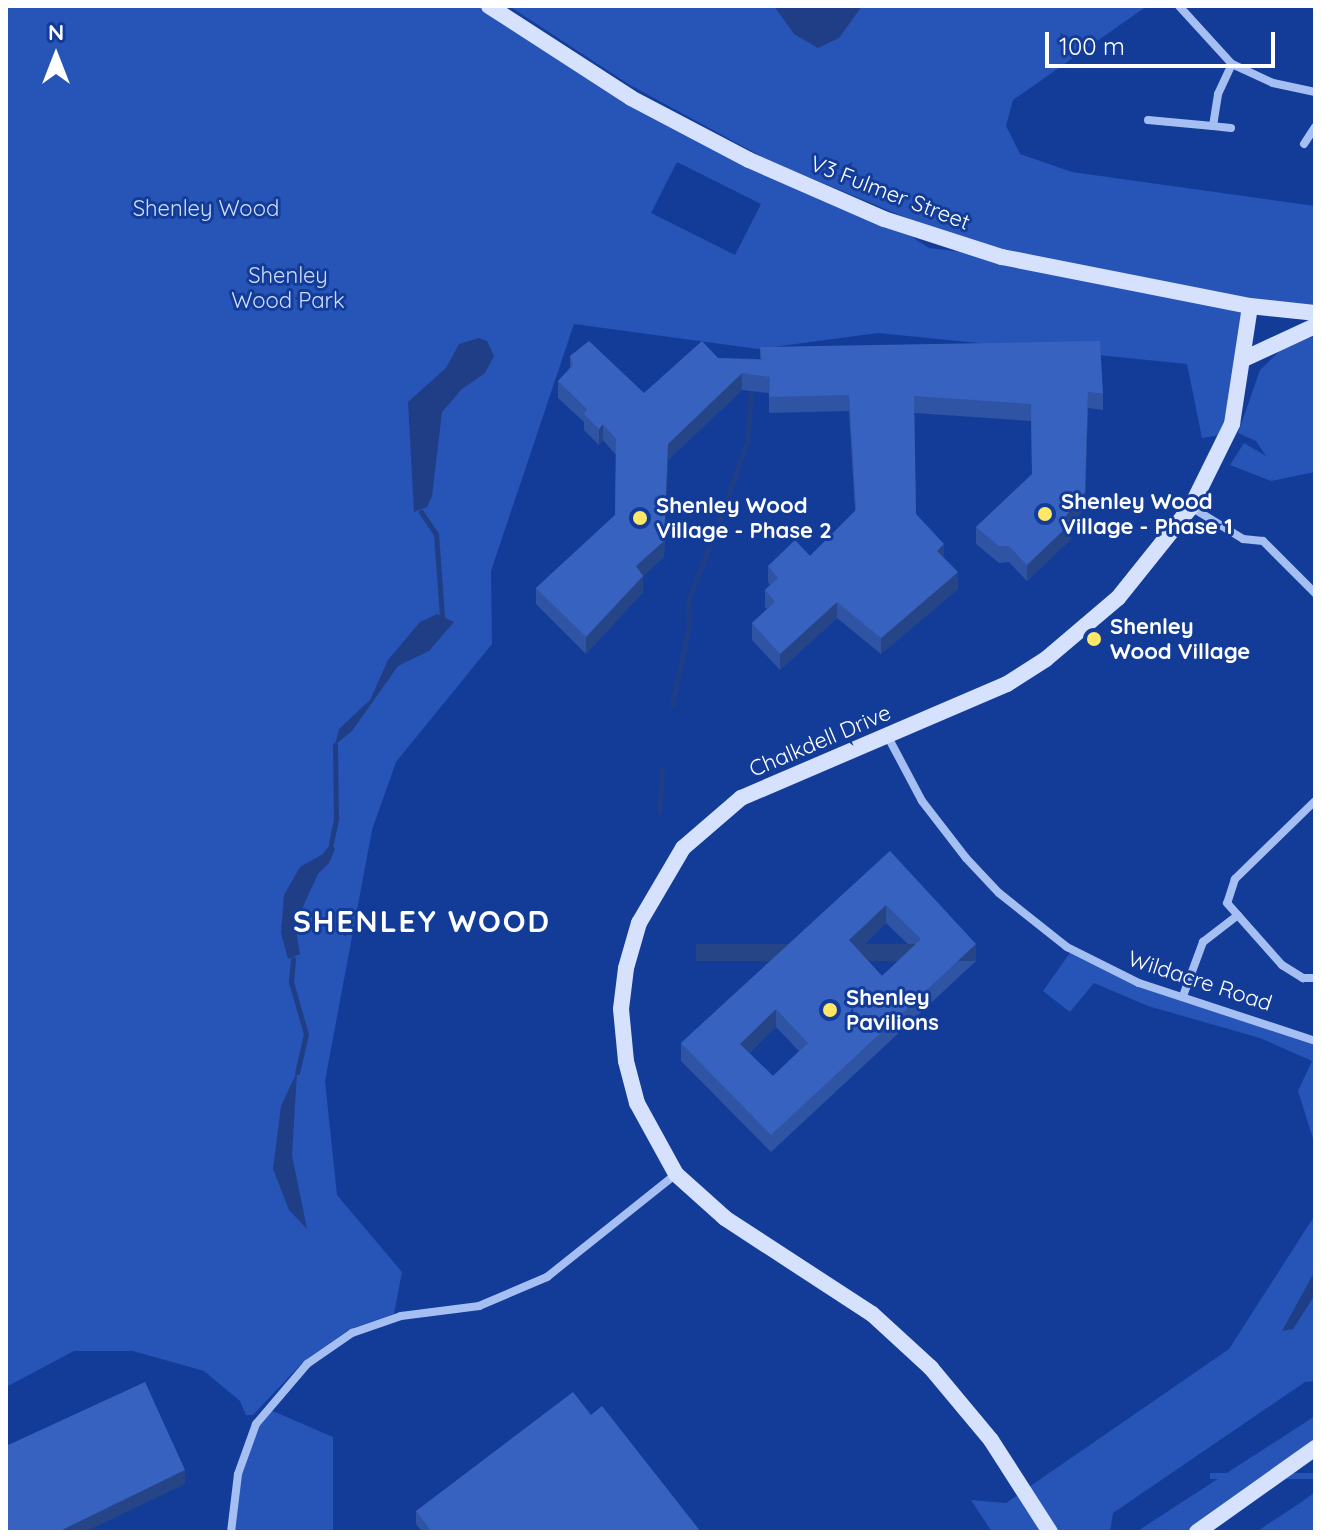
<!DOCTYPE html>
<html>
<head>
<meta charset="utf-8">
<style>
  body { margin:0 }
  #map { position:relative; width:1321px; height:1538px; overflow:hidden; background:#133c99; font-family:Quicksand,sans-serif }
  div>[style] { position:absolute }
  .green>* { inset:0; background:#2654b7; transform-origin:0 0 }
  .water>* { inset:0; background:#203e85 }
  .stream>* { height:5px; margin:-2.5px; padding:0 2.5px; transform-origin:2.5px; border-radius:2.5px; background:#203e85 }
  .street>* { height:8px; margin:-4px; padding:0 4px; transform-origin:4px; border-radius:4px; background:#a6bff3 }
  .secondary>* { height:16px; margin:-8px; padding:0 8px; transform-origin:8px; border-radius:8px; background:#d5e1fd }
  .wall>* { inset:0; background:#2f54a4 }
  .shaded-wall>* { inset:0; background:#264586; transform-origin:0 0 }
  .building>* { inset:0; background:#3762bf }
  .dots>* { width:22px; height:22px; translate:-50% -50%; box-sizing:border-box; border:4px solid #133c99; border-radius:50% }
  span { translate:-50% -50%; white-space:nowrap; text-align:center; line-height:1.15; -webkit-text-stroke:6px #133c99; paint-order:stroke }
  .street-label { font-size:22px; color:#fff }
  .park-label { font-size:22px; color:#ceddfd }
  .poi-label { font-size:22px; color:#fff; font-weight:700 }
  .left { translate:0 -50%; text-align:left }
  .district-label { font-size:30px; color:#fff; font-weight:700; letter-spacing:2px }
  .frame { position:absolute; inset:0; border:8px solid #fff; pointer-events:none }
  .north { position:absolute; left:16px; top:16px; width:80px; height:80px; -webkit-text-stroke:6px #133c99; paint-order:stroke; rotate:0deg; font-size:22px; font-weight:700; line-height:32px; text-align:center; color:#fff }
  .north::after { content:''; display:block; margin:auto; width:28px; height:36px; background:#fff; clip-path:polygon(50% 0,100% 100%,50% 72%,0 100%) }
  .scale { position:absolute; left:1045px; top:32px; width:230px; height:36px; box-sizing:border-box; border:4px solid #fff; border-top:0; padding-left:10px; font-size:24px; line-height:28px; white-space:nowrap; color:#fff; -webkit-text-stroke:6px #133c99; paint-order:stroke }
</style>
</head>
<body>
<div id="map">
  <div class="green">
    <div style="clip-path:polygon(evenodd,6px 6px,489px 6px,631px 98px,884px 219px,929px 248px,998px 256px,770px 161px,630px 85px,509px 6px,1147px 6px,1013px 100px,1006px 126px,1020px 154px,1072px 172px,1315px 206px,1315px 313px,1250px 306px,1226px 434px,1202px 438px,1187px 364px,878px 333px,758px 349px,574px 324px,491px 571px,492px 644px,396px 762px,372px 830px,325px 1081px,337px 1195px,402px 1272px,394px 1314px,350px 1329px,303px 1362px,253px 1415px,246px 1415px,240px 1401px,204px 1371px,133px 1351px,74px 1351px,6px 1387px,6px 6px,677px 162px,761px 204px,735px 255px,651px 213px,677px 162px)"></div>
    <div style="clip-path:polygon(1315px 336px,1315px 472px,1271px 481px,1230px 465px,1244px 443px,1266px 456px,1256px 441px,1238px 433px,1260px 370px,1287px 344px)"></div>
    <div style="clip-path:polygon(1072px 950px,1102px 967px,1315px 1041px,1315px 1145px,1298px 1091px,1312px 1061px,1260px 1038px,1148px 1006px,1094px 983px,1070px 1012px,1043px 991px)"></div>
    <div style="clip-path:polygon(1315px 1215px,1315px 1271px,1293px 1329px,1315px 1294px,1315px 1381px,1305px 1382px,1113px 1513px,1110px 1532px,992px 1532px,971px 1500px,1006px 1503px,1229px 1349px)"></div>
    <div style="clip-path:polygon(268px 1409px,333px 1437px,333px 1532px,231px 1532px,231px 1511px,256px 1424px)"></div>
    <div style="clip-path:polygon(1315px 1416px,1315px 1448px,1197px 1532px,1136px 1532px)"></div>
    <div style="left:1315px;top:1473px;width:6px;height:105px;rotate:90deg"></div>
    <div style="clip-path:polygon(1315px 1492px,1315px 1532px,1256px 1532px,1300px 1503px)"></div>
  </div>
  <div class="water">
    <div style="clip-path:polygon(774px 6px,862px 6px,839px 38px,818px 48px,794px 34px)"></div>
    <div style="clip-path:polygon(479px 338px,487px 341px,494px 356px,485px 373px,462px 389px,442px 412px,432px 496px,427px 507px,414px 512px,408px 402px,446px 368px,459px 344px)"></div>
    <div style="clip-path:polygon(437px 614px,454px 622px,429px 651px,398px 666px,352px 731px,335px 745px,339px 729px,370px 700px,388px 660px,420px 622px)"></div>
    <div style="clip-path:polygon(331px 843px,335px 849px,329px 863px,318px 874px,295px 924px,300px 954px,288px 959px,281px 933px,284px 895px,300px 867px,323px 854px)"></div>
    <div style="clip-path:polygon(297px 1072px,292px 1155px,307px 1229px,289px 1210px,273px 1169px,281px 1106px)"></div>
    <div style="clip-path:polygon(1315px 1271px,1315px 1294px,1293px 1329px,1282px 1331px)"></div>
  </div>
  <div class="stream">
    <div style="left:421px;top:512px;width:27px;rotate:56deg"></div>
    <div style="left:436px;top:534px;width:82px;rotate:85.8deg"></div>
    <div style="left:722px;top:513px;width:75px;rotate:-70.6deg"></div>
    <div style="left:747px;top:442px;width:52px;rotate:-85.6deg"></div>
    <div style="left:672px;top:705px;width:81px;rotate:-77.9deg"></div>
    <div style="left:689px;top:626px;width:25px;rotate:-92deg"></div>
    <div style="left:688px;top:601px;width:91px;rotate:-68.8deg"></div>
    <div style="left:659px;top:812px;width:44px;rotate:-86.1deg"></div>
    <div style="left:331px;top:843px;width:25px;rotate:-78deg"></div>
    <div style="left:336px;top:819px;width:74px;rotate:-90.8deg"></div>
    <div style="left:293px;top:959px;width:23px;rotate:95deg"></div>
    <div style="left:291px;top:982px;width:54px;rotate:73.9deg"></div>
    <div style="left:306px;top:1034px;width:39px;rotate:103deg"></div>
  </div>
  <div class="street">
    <div style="left:1179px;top:6px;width:79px;rotate:47.6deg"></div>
    <div style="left:1232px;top:64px;width:45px;rotate:24.9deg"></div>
    <div style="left:1273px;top:83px;width:43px;rotate:12.1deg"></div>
    <div style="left:1148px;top:120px;width:65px;rotate:5.3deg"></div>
    <div style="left:1231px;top:128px;width:18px;rotate:-174deg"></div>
    <div style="left:1213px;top:126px;width:32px;rotate:-81deg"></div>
    <div style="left:1218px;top:94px;width:33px;rotate:-65deg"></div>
    <div style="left:1304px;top:144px;width:20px;rotate:-57deg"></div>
    <div style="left:1191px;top:507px;width:61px;rotate:31.6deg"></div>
    <div style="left:1243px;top:539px;width:20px;rotate:6deg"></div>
    <div style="left:1263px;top:541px;width:74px;rotate:45deg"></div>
    <div style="left:888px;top:737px;width:72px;rotate:62deg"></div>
    <div style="left:922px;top:801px;width:72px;rotate:52.3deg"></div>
    <div style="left:966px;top:858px;width:48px;rotate:46.7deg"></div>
    <div style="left:999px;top:893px;width:87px;rotate:38.5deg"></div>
    <div style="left:1067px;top:947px;width:80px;rotate:26.6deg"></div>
    <div style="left:1139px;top:983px;width:185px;rotate:18.2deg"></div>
    <div style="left:1315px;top:801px;width:112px;rotate:135.7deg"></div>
    <div style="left:1235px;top:879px;width:25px;rotate:108deg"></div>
    <div style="left:1227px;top:903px;width:83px;rotate:48.4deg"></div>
    <div style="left:1282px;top:965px;width:25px;rotate:32deg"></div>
    <div style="left:1303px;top:978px;width:12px"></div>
    <div style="left:1183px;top:996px;width:58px;rotate:-69.7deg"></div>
    <div style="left:1203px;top:942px;width:44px;rotate:-37.6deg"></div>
    <div style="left:231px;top:1532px;width:58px;rotate:-83.1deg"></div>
    <div style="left:238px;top:1474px;width:53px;rotate:-70.2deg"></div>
    <div style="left:256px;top:1424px;width:79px;rotate:-49.6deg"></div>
    <div style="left:307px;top:1364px;width:55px;rotate:-34.6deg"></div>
    <div style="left:352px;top:1333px;width:52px;rotate:-19.1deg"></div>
    <div style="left:401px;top:1316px;width:79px;rotate:-7.3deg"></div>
    <div style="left:479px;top:1306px;width:74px;rotate:-23.1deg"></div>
    <div style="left:547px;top:1277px;width:165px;rotate:-38.6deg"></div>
  </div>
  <div class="secondary">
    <div style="left:489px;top:6px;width:169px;rotate:32.9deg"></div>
    <div style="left:631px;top:98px;width:133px;rotate:27.7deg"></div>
    <div style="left:749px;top:160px;width:147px;rotate:23.6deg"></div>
    <div style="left:884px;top:219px;width:124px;rotate:17.9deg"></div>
    <div style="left:1002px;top:257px;width:253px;rotate:11.2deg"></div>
    <div style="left:1250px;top:306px;width:65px;rotate:6.1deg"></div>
    <div style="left:1246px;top:358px;width:76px;rotate:-24.9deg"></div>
    <div style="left:1050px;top:1532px;width:109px;rotate:-122.7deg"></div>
    <div style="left:991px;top:1440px;width:94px;rotate:-129.8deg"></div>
    <div style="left:931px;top:1368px;width:80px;rotate:-137.5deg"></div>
    <div style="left:872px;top:1314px;width:176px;rotate:-146.9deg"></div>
    <div style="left:725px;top:1218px;width:66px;rotate:-138.1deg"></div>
    <div style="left:676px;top:1174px;width:81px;rotate:-118.8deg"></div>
    <div style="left:637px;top:1103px;width:43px;rotate:-104.7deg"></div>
    <div style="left:626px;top:1061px;width:52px;rotate:-95.5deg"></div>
    <div style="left:621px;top:1009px;width:41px;rotate:-83deg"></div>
    <div style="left:626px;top:968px;width:47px;rotate:-73.9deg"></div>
    <div style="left:639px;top:923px;width:87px;rotate:-59.6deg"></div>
    <div style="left:683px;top:848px;width:77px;rotate:-40.8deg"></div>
    <div style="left:741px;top:798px;width:289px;rotate:-23.2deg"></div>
    <div style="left:1007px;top:684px;width:46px;rotate:-32.7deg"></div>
    <div style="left:1046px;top:659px;width:94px;rotate:-40.3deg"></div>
    <div style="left:1118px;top:598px;width:117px;rotate:-51.3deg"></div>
    <div style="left:1191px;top:507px;width:93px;rotate:-63.7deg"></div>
    <div style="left:1232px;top:424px;width:119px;rotate:-81.3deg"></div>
    <div style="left:1197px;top:1532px;width:145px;rotate:-35.4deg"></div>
  </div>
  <div class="wall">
    <div style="clip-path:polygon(760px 347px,1103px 394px,1103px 410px,1088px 408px,1085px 508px,1071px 525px,1071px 539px,1027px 581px,1009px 562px,999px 563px,976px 544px,976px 527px,1032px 475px,1031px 421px,914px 413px,916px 514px,944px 558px,958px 589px,881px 654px,837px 618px,780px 670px,752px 640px,752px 623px,767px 609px,765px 607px,765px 590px,770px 585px,768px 582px,768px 566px,810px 556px,855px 511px,849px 411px,769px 413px,769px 393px,742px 390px,668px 460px,664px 557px,643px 576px,643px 592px,586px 654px,536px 604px,536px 588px,615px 515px,616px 455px,603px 440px,599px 445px,584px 430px,584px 422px,558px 398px,558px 381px,570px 368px,570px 356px,644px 393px,718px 358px,760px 359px)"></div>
    <div style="clip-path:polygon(evenodd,890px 851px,976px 961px,771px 1152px,681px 1061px,681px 1043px,890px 851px,886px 923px,912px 948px,882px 976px,858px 950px,886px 923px,890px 851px,776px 1027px,799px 1051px,773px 1076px,749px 1053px,776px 1027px)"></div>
    <div style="clip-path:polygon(591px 1415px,701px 1532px,422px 1532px,416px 1524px,416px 1511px)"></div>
  </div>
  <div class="shaded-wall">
    <div style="clip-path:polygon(742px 373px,742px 390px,668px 460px,664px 557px,643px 576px,643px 592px,586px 654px,586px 637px,636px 566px,668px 444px)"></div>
    <div style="clip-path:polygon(1088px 392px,1085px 508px,1071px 525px,1071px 539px,1027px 581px,1027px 565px,1065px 517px)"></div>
    <div style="clip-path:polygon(603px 424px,603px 440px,599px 445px,599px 429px)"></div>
    <div style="clip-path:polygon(944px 544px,944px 560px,937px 551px)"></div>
    <div style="clip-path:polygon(958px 572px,958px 589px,881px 654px,881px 638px)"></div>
    <div style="clip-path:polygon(837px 602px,837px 618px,780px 670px,780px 654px)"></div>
    <div style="clip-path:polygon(886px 905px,886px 923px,849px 958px,849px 940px)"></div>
    <div style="left:976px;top:944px;width:17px;height:280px;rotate:90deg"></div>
    <div style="clip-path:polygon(776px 1009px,776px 1027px,740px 1061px,740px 1044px)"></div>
    <div style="clip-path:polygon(185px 1470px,185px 1484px,85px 1532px,58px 1532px)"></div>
  </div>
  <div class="building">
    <div style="clip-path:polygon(589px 341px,644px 393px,702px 341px,718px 358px,762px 360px,760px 347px,1100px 341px,1103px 394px,1088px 392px,1085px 492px,1065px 517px,1071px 523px,1027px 565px,1009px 546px,999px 546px,976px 527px,1032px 474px,1031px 404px,914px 396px,916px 514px,944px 544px,937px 551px,958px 572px,881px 638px,837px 602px,780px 654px,752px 623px,775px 602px,765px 590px,778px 578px,768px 566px,795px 540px,810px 556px,856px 510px,849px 395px,769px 397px,770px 377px,742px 373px,668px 444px,664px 541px,636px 566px,643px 576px,586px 637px,536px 588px,615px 515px,616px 439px,603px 424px,599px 429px,584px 414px,587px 409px,558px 381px,573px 365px,570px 356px)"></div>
    <div style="clip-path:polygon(evenodd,890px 851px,976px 944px,771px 1135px,681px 1043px,890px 851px,886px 905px,921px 939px,882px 976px,849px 940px,886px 905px,890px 851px,776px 1009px,808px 1043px,773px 1076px,740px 1044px,776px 1009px)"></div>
    <div style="clip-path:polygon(145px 1382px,185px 1470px,58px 1532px,6px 1532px,6px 1446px)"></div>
    <div style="clip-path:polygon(573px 1392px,591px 1415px,602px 1406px,701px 1532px,432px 1532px,416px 1511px)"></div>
  </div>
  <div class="dots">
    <div style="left:1045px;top:514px;background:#ffe768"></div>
    <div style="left:640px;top:518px;background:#ffe768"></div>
    <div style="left:1094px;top:639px;background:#ffe768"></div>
    <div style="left:830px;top:1010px;background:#ffe768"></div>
  </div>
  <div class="street-label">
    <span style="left:890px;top:193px;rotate:21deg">V3 Fulmer Street</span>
    <span style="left:820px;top:741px;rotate:-23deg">Chalkdell Drive</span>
    <span style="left:1200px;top:981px;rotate:18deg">Wildacre Road</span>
  </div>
  <div class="park-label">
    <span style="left:206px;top:209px">Shenley Wood</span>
    <span style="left:288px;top:288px">Shenley<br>Wood Park</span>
  </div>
  <div class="poi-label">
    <span class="left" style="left:1061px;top:514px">Shenley Wood<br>Village - Phase 1</span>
    <span class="left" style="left:656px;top:518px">Shenley Wood<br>Village - Phase 2</span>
    <span class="left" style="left:1110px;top:639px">Shenley<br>Wood Village</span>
    <span class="left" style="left:846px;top:1010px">Shenley<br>Pavilions</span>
  </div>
  <div class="district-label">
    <span style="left:422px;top:921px">SHENLEY WOOD</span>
  </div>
  <div class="frame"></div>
  <div class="north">N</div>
  <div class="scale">100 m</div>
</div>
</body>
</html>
